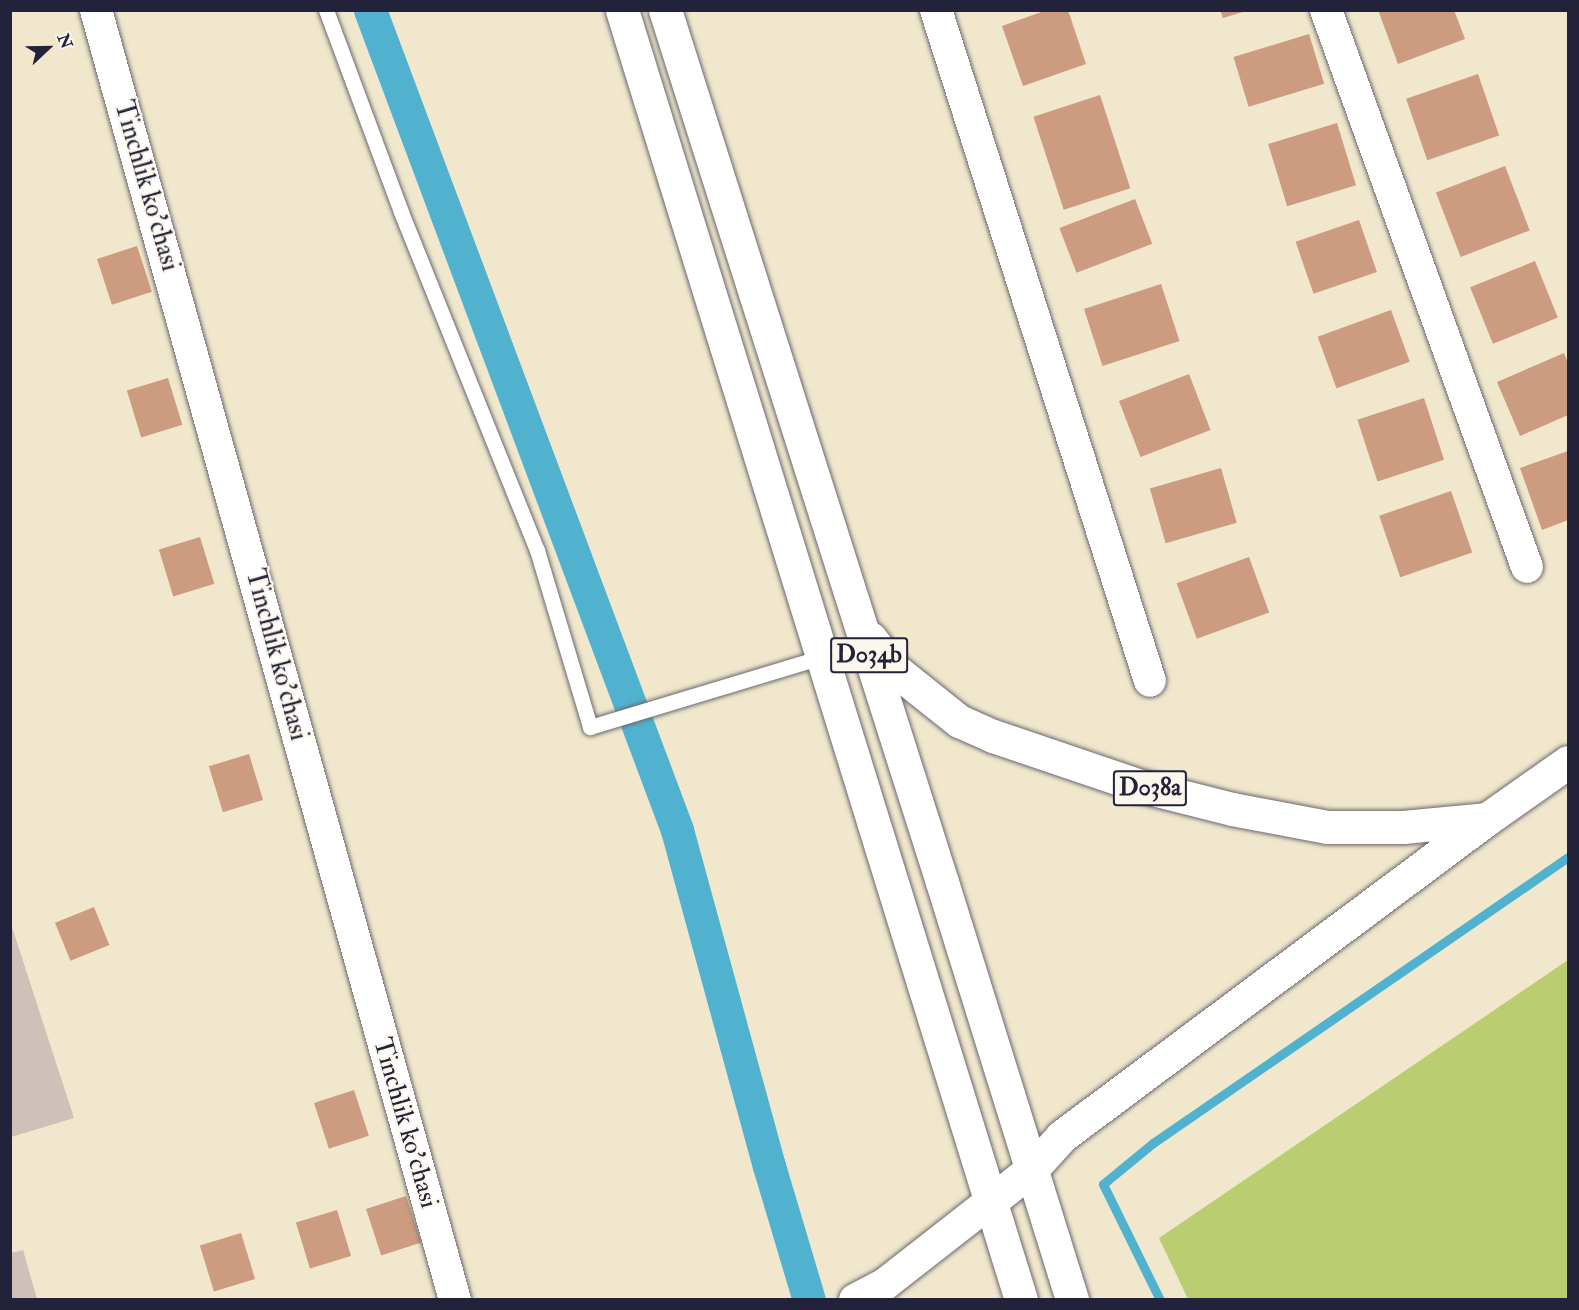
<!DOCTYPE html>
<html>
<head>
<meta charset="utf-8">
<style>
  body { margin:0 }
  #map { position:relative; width:1579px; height:1310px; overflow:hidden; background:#f0e7cc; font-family:"IM FELL Double Pica",serif }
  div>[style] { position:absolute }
  .industrial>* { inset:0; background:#cec1b9 }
  .green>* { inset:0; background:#bacd70 }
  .stream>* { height:9px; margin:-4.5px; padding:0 4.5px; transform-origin:4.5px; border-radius:4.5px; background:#50b2cf }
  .canal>* { height:33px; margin:-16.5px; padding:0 16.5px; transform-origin:16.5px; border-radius:16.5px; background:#50b2cf }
  .building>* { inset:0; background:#cc9b80; transform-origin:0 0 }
  .roads { filter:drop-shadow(0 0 2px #6a676e) drop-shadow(0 0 2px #6a676e) }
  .service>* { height:15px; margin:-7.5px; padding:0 7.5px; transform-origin:7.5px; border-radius:7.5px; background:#fff }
  .minor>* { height:32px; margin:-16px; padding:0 16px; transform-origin:16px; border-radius:16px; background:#fff }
  .secondary>* { height:33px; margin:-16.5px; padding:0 16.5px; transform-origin:16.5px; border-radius:16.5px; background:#fff }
  .primary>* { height:33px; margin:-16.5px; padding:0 16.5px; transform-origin:16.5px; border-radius:16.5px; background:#fff }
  span { translate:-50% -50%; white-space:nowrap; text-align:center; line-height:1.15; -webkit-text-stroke:4.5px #fbf7ec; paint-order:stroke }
  .shield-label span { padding:2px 4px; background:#fbf7ec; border:2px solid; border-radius:4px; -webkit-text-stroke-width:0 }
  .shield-label { font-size:24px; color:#22223b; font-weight:700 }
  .street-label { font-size:26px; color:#22223b }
  .frame { position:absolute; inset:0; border:12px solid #22223b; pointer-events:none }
  .north { position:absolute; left:18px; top:18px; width:60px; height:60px; -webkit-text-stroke:4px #fbf7ec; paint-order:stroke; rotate:68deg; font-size:16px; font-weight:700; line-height:24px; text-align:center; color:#22223b }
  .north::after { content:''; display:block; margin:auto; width:21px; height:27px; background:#22223b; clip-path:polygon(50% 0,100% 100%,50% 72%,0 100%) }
</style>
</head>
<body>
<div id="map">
  <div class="industrial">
    <div style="clip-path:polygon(10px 921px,74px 1118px,11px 1137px,10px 1137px)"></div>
    <div style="clip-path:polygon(23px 1250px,37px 1299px,11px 1299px,11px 1253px)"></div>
  </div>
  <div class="green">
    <div style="clip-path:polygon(1568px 960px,1568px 1299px,1188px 1299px,1159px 1238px)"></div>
  </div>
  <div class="stream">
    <div style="left:1160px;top:1300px;width:129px;rotate:-116.2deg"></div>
    <div style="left:1103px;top:1184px;width:65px;rotate:-39.4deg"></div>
    <div style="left:1153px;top:1143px;width:504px;rotate:-34.57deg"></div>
  </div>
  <div class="canal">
    <div style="left:370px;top:10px;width:876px;rotate:69.47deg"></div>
    <div style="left:677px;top:830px;width:348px;rotate:74.7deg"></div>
    <div style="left:769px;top:1166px;width:140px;rotate:73.4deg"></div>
  </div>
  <div class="building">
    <div style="clip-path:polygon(1047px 10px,1068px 10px,1086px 64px,1023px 86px,1002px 26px)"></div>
    <div style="clip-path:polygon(1220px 10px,1246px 10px,1246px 11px,1223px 18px)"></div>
    <div style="clip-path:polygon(1378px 10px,1454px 10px,1465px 39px,1398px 64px)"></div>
    <div style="left:1309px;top:34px;width:52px;height:79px;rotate:73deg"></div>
    <div style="left:1478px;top:74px;width:65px;height:76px;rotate:71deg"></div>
    <div style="left:1100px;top:95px;width:98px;height:70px;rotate:72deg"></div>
    <div style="left:1337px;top:123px;width:65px;height:72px;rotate:73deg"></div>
    <div style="left:1505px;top:166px;width:69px;height:74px;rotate:69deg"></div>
    <div style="left:1135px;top:199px;width:48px;height:81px;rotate:69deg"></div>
    <div style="left:1359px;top:220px;width:55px;height:67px;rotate:71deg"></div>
    <div style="left:137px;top:246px;width:48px;height:42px;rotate:72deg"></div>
    <div style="left:1535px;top:261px;width:61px;height:70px;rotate:68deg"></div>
    <div style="left:1161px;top:284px;width:60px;height:81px;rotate:72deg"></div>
    <div style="left:1391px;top:310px;width:55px;height:78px;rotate:70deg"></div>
    <div style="clip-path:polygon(1564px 353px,1568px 363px,1568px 415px,1520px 436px,1497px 382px)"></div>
    <div style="left:1189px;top:374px;width:60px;height:75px;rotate:69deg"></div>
    <div style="left:168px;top:378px;width:49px;height:43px;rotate:73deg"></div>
    <div style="left:1424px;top:398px;width:65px;height:70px;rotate:72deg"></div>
    <div style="clip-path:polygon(1568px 451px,1568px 520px,1542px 530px,1520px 468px)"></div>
    <div style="left:1221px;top:468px;width:57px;height:74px;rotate:74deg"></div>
    <div style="left:1451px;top:491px;width:65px;height:76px;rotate:71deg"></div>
    <div style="left:200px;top:537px;width:49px;height:43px;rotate:73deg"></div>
    <div style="left:1249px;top:557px;width:59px;height:77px;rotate:70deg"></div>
    <div style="left:249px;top:754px;width:48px;height:42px;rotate:73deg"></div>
    <div style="left:94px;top:907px;width:41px;height:42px;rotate:68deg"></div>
    <div style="left:354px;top:1090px;width:48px;height:42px;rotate:72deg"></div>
    <div style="left:406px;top:1196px;width:49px;height:42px;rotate:72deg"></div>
    <div style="left:337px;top:1210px;width:48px;height:43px;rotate:73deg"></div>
    <div style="left:241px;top:1233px;width:48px;height:43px;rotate:73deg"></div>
  </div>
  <div class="roads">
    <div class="service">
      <div style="left:326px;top:10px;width:215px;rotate:69.6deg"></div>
      <div style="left:401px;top:212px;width:364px;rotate:68.1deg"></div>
      <div style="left:537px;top:550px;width:185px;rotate:73.3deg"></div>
      <div style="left:590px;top:727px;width:242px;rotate:-16.8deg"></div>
    </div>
    <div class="minor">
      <div style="left:96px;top:10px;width:1339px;rotate:74.45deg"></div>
      <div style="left:936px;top:10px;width:704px;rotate:72.31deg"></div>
      <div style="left:1326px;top:10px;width:592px;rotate:70.16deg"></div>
      <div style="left:855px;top:1300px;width:34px;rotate:-28deg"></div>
      <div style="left:885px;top:1284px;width:133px;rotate:-38deg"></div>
    </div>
    <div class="secondary">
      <div style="left:990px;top:1202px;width:55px;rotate:-38.3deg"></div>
      <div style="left:1033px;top:1168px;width:43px;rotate:-47.8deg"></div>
      <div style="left:1062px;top:1136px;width:530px;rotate:-36.72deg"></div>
      <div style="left:1487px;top:819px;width:99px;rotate:-35.1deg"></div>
    </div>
    <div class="primary">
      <div style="left:622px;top:10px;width:1350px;rotate:72.81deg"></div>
      <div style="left:665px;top:10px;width:915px;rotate:72.38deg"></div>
      <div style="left:942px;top:882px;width:438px;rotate:72.7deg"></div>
      <div style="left:870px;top:638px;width:41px;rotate:52deg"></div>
      <div style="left:895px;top:670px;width:82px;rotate:38.6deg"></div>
      <div style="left:959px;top:721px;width:37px;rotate:24deg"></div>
      <div style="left:993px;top:736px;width:156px;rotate:18.7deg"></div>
      <div style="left:1141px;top:786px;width:94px;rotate:14.2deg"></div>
      <div style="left:1232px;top:809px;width:97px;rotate:10.7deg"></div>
      <div style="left:1327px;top:827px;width:76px"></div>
      <div style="left:1403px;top:827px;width:84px;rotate:-5.4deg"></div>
    </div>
  </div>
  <div class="shield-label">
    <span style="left:869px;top:655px">D034b</span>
    <span style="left:1150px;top:788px">D038a</span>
  </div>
  <div class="street-label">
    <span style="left:146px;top:186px;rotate:74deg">Tinchlik ko'chasi</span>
    <span style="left:276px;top:655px;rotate:75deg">Tinchlik ko'chasi</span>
    <span style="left:405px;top:1123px;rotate:74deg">Tinchlik ko'chasi</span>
  </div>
  <div class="frame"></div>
  <div class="north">N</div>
</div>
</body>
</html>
